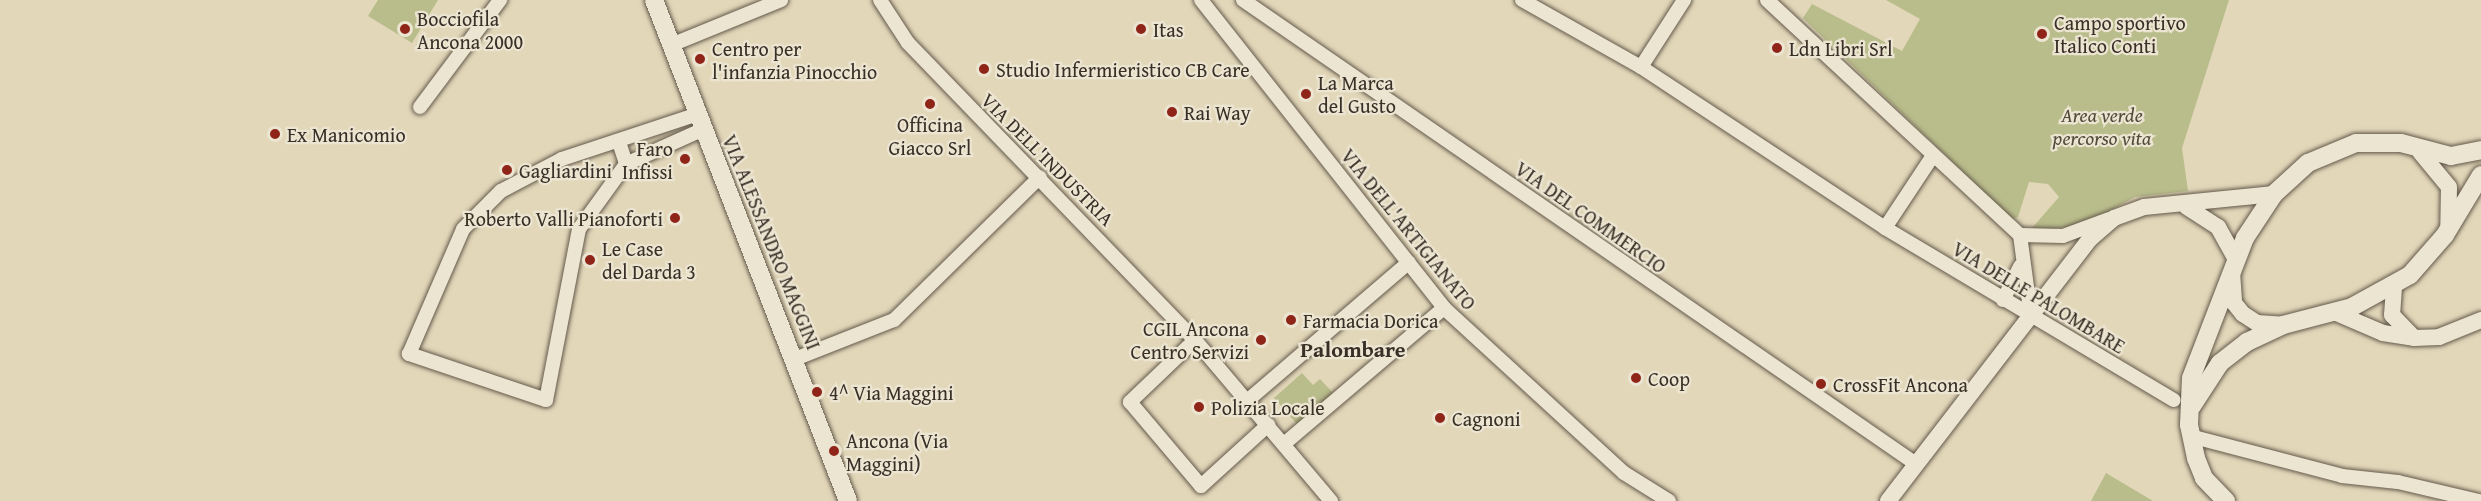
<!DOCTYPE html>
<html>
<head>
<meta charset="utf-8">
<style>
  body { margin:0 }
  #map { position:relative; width:2481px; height:501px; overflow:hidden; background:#e2d7b9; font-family:"Gentium Book Plus",serif }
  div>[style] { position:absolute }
  .green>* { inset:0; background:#b9bd8b }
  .roads { filter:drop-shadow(0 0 2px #64594b) drop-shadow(0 0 2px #64594b) }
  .minor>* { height:14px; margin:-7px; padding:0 7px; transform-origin:7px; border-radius:7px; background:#ece5d2 }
  .tertiary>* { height:16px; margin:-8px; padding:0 8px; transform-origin:8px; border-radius:8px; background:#ece5d2 }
  .secondary>* { height:18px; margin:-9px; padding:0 9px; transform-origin:9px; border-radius:9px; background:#ece5d2 }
  .dots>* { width:16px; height:16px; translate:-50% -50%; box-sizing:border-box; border:3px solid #ece5d2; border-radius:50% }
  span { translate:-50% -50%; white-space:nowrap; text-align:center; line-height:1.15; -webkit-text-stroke:4.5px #ece5d2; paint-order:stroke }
  .poi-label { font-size:20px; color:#3a2f26 }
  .left { translate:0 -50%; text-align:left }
  .right { translate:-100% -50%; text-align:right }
  .park-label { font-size:20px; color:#534b3a; font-style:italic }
  .street-label { font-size:20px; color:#3a2f26 }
  .quarter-label { font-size:22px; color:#3a2f26; font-weight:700 }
</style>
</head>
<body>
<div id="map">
  <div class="green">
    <div style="clip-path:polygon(378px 0,438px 0,412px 43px,368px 16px)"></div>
    <div style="clip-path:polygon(1886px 0,2229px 0,2182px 148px,2188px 191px,2135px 197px,2085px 224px,2045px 230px,2032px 228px,2059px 197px,2048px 184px,2029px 182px,2018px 217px,2012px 219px,1803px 18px,1812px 4px,1902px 51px,1920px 19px)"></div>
    <div style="clip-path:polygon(1302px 373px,1313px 385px,1320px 379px,1333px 393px,1297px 424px,1274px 398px)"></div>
    <div style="clip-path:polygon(2106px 473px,2153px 501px,2091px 501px)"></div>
  </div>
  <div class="roads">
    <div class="minor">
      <div style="left:880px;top:0;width:51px;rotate:56.9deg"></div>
      <div style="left:908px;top:43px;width:413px;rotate:46deg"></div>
      <div style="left:1195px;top:340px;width:211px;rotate:49.8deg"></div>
      <div style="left:1201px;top:0;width:392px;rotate:51.7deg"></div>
      <div style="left:1444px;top:308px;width:244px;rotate:42.5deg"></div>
      <div style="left:1624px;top:473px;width:53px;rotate:31.9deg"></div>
      <div style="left:1243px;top:0;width:817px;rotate:34.58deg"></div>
      <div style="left:1522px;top:0;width:137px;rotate:29.4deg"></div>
      <div style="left:1641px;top:67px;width:292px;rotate:33.4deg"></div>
      <div style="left:1885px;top:228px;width:336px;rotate:30.8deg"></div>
      <div style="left:1767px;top:0;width:345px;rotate:42.9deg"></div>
      <div style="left:2020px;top:235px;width:82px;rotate:82.3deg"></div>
      <div style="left:671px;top:45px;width:119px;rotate:-22.2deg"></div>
      <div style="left:1641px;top:67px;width:80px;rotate:-57.3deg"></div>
      <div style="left:420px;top:107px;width:134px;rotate:-53.2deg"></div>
      <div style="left:619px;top:142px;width:23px;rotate:72deg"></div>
      <div style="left:626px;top:164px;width:85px;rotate:-24.2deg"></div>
      <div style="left:626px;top:164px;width:80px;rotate:125.9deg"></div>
      <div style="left:579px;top:229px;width:174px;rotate:100.9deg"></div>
      <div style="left:546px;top:400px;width:145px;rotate:-161.4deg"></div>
      <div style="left:409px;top:354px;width:136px;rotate:-66.6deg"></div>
      <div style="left:463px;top:229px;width:54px;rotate:-45deg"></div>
      <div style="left:501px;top:191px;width:69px;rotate:-27.7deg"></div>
      <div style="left:562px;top:159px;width:143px;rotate:-18.3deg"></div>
      <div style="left:1885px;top:228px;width:85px;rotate:-56.5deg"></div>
      <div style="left:2020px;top:235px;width:43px;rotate:1.3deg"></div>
      <div style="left:2063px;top:236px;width:49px;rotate:-20.3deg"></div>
      <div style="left:2003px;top:300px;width:38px;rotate:-63deg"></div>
      <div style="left:1195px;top:340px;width:90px;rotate:136.4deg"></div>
      <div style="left:1130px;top:402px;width:110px;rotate:49.8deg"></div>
      <div style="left:1201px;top:486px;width:91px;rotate:-42.3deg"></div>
      <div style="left:795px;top:359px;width:106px;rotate:-21.5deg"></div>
      <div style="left:894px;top:320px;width:204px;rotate:-44.4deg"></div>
      <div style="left:1247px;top:401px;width:213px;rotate:-40.6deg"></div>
      <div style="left:2190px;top:436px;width:157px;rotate:14.7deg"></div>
      <div style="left:2342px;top:476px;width:56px;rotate:6.1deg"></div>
      <div style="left:2398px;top:482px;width:83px;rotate:13.2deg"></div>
      <div style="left:1284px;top:444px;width:210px;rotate:-40.4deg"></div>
    </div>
    <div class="tertiary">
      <div style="left:2420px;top:152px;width:45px;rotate:50.4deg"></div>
      <div style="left:2449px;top:187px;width:39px;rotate:91deg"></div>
      <div style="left:2187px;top:207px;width:37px;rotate:33deg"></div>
      <div style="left:2218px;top:227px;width:37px;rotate:61deg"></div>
      <div style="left:2232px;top:272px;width:31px;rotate:86deg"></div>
      <div style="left:2234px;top:303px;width:14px;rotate:51deg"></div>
      <div style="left:2243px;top:314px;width:17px;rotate:33deg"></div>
      <div style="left:2257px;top:323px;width:26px;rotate:4deg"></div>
      <div style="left:2394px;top:287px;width:28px;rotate:94deg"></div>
      <div style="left:2392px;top:315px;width:32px;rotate:46deg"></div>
      <div style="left:2334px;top:312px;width:53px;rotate:23.2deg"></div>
      <div style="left:2383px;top:333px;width:31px;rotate:9deg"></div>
      <div style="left:2414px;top:338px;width:25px;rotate:-2deg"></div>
      <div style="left:2439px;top:337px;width:45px;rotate:-22deg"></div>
      <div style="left:1888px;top:501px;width:331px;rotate:-52.4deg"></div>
      <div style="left:2090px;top:239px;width:32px;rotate:-41deg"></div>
      <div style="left:2114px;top:218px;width:32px;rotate:-20deg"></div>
      <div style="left:2144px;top:207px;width:131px;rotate:-5.7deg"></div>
    </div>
    <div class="secondary">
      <div style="left:654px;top:0;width:537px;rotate:68.83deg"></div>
      <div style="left:2192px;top:406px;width:51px;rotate:-56.9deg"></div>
      <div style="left:2220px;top:363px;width:34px;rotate:-38deg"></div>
      <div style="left:2247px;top:342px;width:40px;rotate:-25deg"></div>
      <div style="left:2283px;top:325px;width:71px;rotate:-14.6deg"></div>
      <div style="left:2352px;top:307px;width:66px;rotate:-28.9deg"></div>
      <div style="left:2410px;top:275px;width:53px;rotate:-48.8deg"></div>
      <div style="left:2445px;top:235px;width:70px;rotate:-59deg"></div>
      <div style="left:2226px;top:501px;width:32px;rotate:-134deg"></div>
      <div style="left:2204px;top:478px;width:22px;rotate:-112deg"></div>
      <div style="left:2196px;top:458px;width:34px;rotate:-102deg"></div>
      <div style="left:2189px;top:425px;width:47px;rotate:-87.6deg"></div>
      <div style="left:2191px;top:378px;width:150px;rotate:-68.9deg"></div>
      <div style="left:2245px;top:238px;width:53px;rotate:-56.6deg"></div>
      <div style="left:2274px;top:194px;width:46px;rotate:-42.4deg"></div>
      <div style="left:2308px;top:163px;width:52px;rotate:-22.6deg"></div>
      <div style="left:2356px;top:143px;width:45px"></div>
      <div style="left:2401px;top:143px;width:52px;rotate:14.6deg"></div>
      <div style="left:2451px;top:156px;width:31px;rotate:-11deg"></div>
    </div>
  </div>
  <div class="dots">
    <div style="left:405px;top:29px;background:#8f2418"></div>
    <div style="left:1141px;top:29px;background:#8f2418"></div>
    <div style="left:2042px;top:34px;background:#8f2418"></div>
    <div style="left:1777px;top:48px;background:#8f2418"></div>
    <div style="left:700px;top:59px;background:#8f2418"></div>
    <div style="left:984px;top:69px;background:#8f2418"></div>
    <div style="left:1306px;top:94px;background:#8f2418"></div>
    <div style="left:930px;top:104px;background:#8f2418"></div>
    <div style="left:1172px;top:112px;background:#8f2418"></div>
    <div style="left:275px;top:134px;background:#8f2418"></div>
    <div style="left:685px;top:159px;background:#8f2418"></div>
    <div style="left:507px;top:170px;background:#8f2418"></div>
    <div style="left:675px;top:218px;background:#8f2418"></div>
    <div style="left:590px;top:260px;background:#8f2418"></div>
    <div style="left:1291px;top:320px;background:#8f2418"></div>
    <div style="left:1261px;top:340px;background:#8f2418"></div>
    <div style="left:1636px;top:378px;background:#8f2418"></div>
    <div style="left:1821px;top:384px;background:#8f2418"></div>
    <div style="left:817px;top:392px;background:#8f2418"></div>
    <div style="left:1199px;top:407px;background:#8f2418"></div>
    <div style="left:1440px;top:418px;background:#8f2418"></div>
    <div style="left:834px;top:451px;background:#8f2418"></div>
  </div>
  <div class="poi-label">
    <span class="left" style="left:417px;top:30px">Bocciofila<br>Ancona 2000</span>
    <span class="left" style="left:2054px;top:34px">Campo sportivo<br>Italico Conti</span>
    <span class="left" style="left:1153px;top:29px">Itas</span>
    <span class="left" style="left:712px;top:60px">Centro per<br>l'infanzia Pinocchio</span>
    <span class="left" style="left:1789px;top:48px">Ldn Libri Srl</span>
    <span class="left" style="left:996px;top:69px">Studio Infermieristico CB Care</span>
    <span class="left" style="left:1318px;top:94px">La Marca<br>del Gusto</span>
    <span class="left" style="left:1184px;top:112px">Rai Way</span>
    <span style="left:930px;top:136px">Officina<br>Giacco Srl</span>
    <span class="left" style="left:287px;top:134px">Ex Manicomio</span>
    <span class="right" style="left:673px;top:160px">Faro<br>Infissi</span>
    <span class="left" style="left:519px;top:170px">Gagliardini</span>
    <span class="right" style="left:663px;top:218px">Roberto Valli Pianoforti</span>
    <span class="left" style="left:602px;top:260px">Le Case<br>del Darda 3</span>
    <span class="left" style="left:1303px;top:320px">Farmacia Dorica</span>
    <span class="right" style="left:1249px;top:340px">CGIL Ancona<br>Centro Servizi</span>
    <span class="left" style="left:1648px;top:378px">Coop</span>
    <span class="left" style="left:1833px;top:384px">CrossFit Ancona</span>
    <span class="left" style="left:829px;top:392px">4^ Via Maggini</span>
    <span class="left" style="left:1211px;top:407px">Polizia Locale</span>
    <span class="left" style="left:1452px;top:418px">Cagnoni</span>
    <span class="left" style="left:846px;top:452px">Ancona (Via<br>Maggini)</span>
  </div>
  <div class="park-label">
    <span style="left:2102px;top:126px">Area verde<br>percorso vita</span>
  </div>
  <div class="street-label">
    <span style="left:1048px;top:159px;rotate:45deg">VIA DELL'INDUSTRIA</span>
    <span style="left:1591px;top:217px;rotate:35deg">VIA DEL COMMERCIO</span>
    <span style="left:1409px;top:229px;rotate:51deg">VIA DELL'ARTIGIANATO</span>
    <span style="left:772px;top:242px;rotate:68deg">VIA ALESSANDRO MAGGINI</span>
    <span style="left:2039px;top:297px;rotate:31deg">VIA DELLE PALOMBARE</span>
  </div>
  <div class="quarter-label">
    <span style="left:1353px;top:350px">Palombare</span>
  </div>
</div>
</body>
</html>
